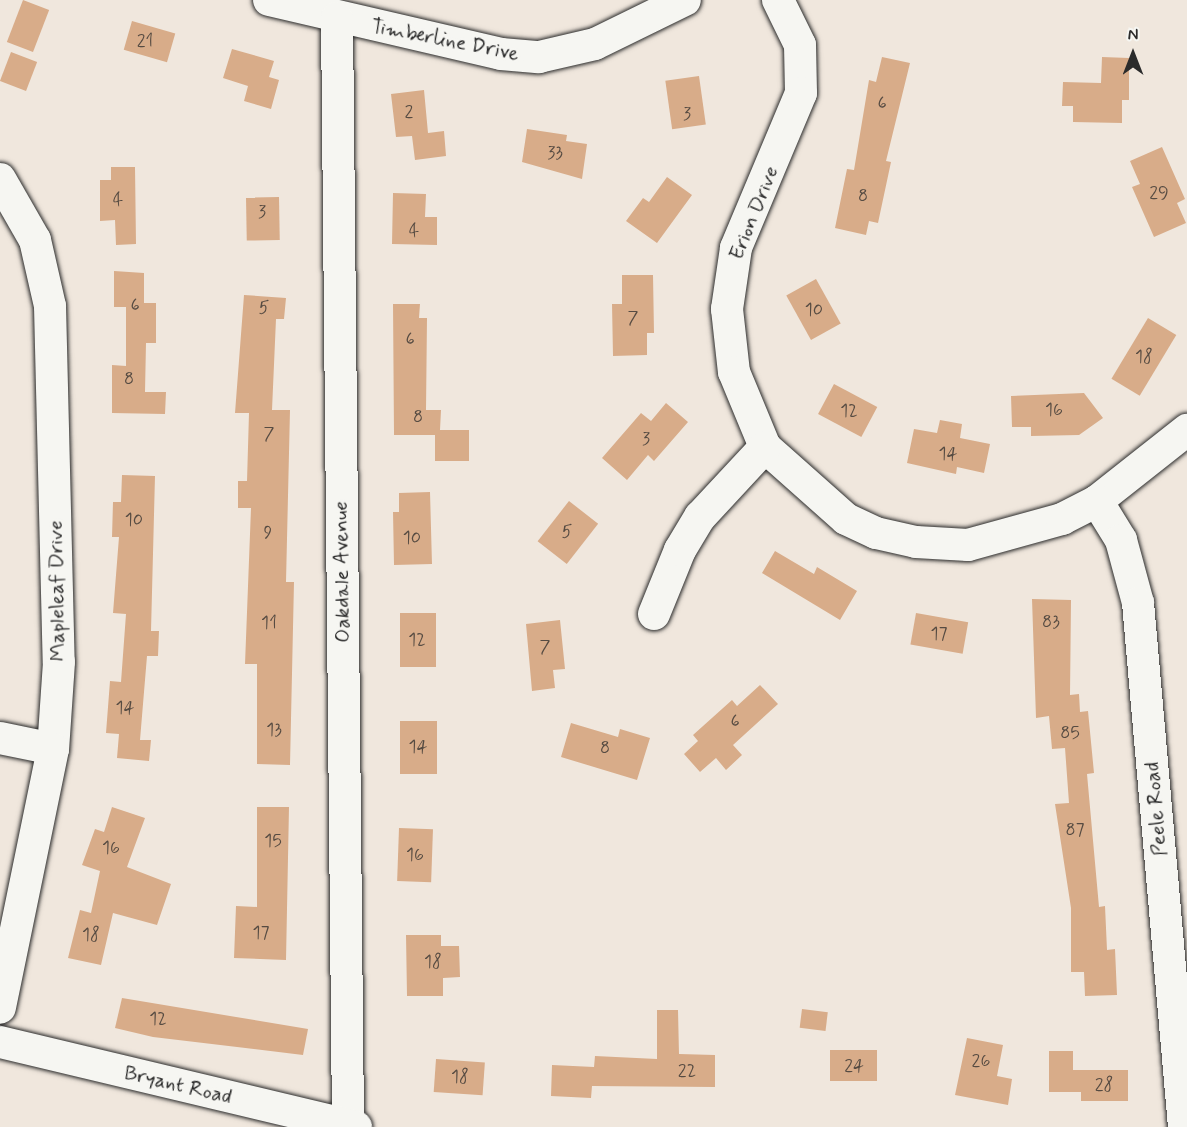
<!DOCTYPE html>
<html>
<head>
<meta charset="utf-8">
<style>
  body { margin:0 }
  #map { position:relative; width:1187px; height:1127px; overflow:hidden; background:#f0e7dd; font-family:Mynerve,sans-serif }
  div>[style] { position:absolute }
  .building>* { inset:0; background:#d8ac89; transform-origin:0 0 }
  .roads { filter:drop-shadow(0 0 2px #2b2b2b) drop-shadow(0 0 2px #2b2b2b) }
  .minor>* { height:32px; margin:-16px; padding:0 16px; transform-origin:16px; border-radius:16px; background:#f6f6f2 }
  span { translate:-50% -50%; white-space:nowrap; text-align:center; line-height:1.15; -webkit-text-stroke:5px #f6f6f2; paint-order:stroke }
  .number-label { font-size:18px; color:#564b42 }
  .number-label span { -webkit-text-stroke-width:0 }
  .street-label { font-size:21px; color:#2b2b2b }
  .north { position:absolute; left:1103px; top:24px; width:60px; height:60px; -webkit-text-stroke:4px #f6f6f2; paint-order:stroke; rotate:0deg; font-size:16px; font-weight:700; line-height:24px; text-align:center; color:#2b2b2b }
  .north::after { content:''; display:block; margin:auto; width:21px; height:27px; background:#2b2b2b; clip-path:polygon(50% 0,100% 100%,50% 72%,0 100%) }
</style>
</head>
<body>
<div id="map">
  <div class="building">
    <div style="left:23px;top:0;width:28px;height:45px;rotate:21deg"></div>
    <div style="left:132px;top:21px;width:45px;height:30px;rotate:16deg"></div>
    <div style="clip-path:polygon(232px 49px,274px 61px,269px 77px,279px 80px,271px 109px,244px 101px,248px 86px,223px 78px)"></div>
    <div style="left:11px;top:52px;width:28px;height:31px;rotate:21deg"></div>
    <div style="clip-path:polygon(882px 57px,910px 63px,886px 161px,891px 162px,878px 223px,869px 221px,866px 235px,835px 228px,847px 169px,854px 170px,869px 80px,876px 82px)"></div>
    <div style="clip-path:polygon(1102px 57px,1129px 58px,1129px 100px,1122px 100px,1122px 123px,1073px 122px,1073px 106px,1062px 106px,1063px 82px,1101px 83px)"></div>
    <div style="left:699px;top:76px;width:49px;height:34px;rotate:82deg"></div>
    <div style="clip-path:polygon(424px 90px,428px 133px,444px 131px,446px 156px,415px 160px,412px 136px,396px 137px,391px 94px)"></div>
    <div style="clip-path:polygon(527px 129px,567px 135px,566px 141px,587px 144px,582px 179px,522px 162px)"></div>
    <div style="clip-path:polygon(1162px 147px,1185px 199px,1177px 203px,1186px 223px,1154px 237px,1132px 187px,1140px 184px,1130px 161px)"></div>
    <div style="clip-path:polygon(111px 167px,135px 167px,136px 244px,116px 245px,115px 220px,100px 221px,100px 180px,111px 180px)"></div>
    <div style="clip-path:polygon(667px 177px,692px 195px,657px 243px,626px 221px,643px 198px,649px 202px)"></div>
    <div style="clip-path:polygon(393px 193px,426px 194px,425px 217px,437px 217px,437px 245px,392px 244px)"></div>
    <div style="left:279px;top:197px;width:43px;height:33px;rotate:89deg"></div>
    <div style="clip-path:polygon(114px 271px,144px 273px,144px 303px,156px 303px,156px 343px,146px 343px,145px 392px,166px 392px,165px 414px,112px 413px,112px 365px,126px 366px,126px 307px,114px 307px)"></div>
    <div style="clip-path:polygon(622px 275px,653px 275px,654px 333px,647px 333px,647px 355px,613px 356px,612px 304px,622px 304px)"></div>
    <div style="left:816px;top:279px;width:51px;height:34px;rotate:61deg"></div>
    <div style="clip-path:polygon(244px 295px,286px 298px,284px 319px,276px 319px,272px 410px,290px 410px,286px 582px,294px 582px,290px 765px,257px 764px,257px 664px,245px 664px,251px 508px,238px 508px,238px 481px,247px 481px,249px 413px,235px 413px)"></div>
    <div style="clip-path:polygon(393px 304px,420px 304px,419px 318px,427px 318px,426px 410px,441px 410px,440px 430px,469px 430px,469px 461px,435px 461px,435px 435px,394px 435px)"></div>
    <div style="left:1148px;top:318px;width:33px;height:71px;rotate:31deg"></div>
    <div style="left:834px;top:384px;width:49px;height:34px;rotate:28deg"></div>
    <div style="clip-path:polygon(1084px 393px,1103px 418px,1079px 435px,1031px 436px,1031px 427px,1012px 427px,1011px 396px)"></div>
    <div style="clip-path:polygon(666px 403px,688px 422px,654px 461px,648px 455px,627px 480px,602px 458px,641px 413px,651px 421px)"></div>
    <div style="clip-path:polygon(940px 420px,962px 424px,960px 438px,990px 444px,984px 473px,957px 467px,956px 474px,907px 463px,914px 429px,937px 433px)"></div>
    <div style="clip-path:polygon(122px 475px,155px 476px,151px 631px,159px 631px,158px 656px,147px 656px,140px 740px,151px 740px,149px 761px,117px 758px,119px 734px,106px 733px,110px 681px,121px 682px,126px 614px,113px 613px,119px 537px,112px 537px,113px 502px,121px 502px)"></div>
    <div style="clip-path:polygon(430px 492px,432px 564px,394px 565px,393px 512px,399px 512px,399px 493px)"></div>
    <div style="left:569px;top:501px;width:37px;height:51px;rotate:38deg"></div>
    <div style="clip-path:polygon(775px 551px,814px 574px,817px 567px,857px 591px,840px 620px,762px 573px)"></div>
    <div style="clip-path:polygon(1032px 599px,1071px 600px,1070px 695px,1079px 694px,1080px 712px,1088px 711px,1094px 773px,1087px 774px,1099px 907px,1105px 906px,1107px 950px,1115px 949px,1117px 995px,1085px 996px,1084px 972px,1071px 972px,1071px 908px,1055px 804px,1069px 803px,1065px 748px,1052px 749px,1049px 716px,1036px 718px)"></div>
    <div style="left:400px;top:613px;width:36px;height:54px"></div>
    <div style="left:916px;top:613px;width:53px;height:32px;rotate:10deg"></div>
    <div style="clip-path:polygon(560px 620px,565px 669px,553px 670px,555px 688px,532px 691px,526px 624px)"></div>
    <div style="clip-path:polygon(760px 685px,778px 704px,733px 745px,742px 755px,726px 770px,716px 758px,700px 772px,684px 754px,698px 741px,693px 735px,732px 700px,737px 706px)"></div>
    <div style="left:400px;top:721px;width:37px;height:53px"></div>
    <div style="clip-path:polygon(571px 723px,618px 737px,620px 729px,650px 738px,637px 780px,561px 757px)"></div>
    <div style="clip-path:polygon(112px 807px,145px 818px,127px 867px,171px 884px,157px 925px,113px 913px,101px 965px,68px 958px,80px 910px,91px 913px,100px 871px,82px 865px,95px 829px,104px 832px)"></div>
    <div style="clip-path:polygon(257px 807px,289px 807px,286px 960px,234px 958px,236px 906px,257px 907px)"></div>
    <div style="left:399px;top:828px;width:34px;height:53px;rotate:2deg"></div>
    <div style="clip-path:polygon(406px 935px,441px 935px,441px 946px,459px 946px,460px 977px,443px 978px,443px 996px,407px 996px)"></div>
    <div style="clip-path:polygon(122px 998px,308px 1029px,303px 1055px,153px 1037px,115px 1028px)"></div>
    <div style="left:802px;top:1009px;width:26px;height:19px;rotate:7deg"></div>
    <div style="clip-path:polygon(657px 1010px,678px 1010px,679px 1054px,715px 1055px,715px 1087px,592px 1086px,591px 1098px,551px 1096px,552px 1065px,594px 1067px,595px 1056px,657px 1059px)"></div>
    <div style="clip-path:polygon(967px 1038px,1003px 1045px,997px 1076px,1012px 1079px,1008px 1105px,955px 1095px)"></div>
    <div style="left:877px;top:1050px;width:31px;height:47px;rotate:90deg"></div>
    <div style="clip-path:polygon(1049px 1051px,1073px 1051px,1073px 1070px,1128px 1070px,1128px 1101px,1081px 1101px,1081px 1092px,1049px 1092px)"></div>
    <div style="left:436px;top:1059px;width:49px;height:33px;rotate:4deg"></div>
  </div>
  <div class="roads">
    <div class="minor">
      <div style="left:269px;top:0;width:238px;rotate:13.1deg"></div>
      <div style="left:501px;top:54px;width:38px;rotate:5deg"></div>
      <div style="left:539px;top:57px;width:57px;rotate:-13.1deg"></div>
      <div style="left:595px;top:44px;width:100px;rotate:-26.1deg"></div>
      <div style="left:778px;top:0;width:50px;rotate:63.9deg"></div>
      <div style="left:800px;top:45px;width:48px;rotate:88.8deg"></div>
      <div style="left:801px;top:93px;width:168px;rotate:112.8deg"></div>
      <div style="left:736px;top:248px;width:62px;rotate:98.4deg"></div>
      <div style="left:727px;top:309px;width:63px;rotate:83.7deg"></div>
      <div style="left:734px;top:372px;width:81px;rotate:67.5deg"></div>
      <div style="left:765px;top:447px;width:108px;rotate:41.6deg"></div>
      <div style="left:846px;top:519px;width:33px;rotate:25deg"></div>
      <div style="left:876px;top:533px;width:41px;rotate:12.7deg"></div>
      <div style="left:916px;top:542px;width:52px;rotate:3.3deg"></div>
      <div style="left:968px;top:545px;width:98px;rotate:-15.5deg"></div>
      <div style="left:1062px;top:519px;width:39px;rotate:-27deg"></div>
      <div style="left:1097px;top:501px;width:115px;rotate:-38.3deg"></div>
      <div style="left:337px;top:18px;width:1107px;rotate:89.43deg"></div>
      <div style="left:0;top:179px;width:70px;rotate:60.2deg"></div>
      <div style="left:35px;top:240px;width:68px;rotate:77.2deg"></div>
      <div style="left:50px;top:306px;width:356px;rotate:88.6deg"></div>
      <div style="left:59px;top:662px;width:87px;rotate:93.9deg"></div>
      <div style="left:53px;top:749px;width:264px;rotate:101.6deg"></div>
      <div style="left:1097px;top:501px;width:46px;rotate:58.4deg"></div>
      <div style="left:1121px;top:540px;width:65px;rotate:74.9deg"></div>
      <div style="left:1138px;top:603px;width:526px;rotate:84.98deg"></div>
      <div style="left:654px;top:614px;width:69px;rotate:-67.9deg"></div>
      <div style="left:680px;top:550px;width:39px;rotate:-59deg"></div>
      <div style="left:700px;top:517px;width:96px;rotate:-47.1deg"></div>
      <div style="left:0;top:738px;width:54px;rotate:11.7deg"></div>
      <div style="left:0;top:1042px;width:366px;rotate:13.4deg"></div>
    </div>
  </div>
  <div class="number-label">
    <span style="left:145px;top:41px">21</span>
    <span style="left:882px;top:103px">6</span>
    <span style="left:409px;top:112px">2</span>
    <span style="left:687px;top:114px">3</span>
    <span style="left:555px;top:153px">33</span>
    <span style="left:1159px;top:193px">29</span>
    <span style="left:863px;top:196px">8</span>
    <span style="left:118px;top:200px">4</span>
    <span style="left:262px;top:212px">3</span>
    <span style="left:414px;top:231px">4</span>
    <span style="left:135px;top:305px">6</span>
    <span style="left:264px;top:308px">5</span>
    <span style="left:814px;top:310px">10</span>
    <span style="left:633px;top:318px">7</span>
    <span style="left:410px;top:339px">6</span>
    <span style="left:1144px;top:357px">18</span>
    <span style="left:129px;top:379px">8</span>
    <span style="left:1054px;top:410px">16</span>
    <span style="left:849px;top:411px">12</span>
    <span style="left:418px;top:417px">8</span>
    <span style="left:269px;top:434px">7</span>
    <span style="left:646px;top:439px">3</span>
    <span style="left:948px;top:454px">14</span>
    <span style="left:134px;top:520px">10</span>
    <span style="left:567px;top:532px">5</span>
    <span style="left:268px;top:533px">9</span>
    <span style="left:412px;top:538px">10</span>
    <span style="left:1051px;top:622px">83</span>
    <span style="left:269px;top:623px">11</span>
    <span style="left:939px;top:634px">17</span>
    <span style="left:417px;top:640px">12</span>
    <span style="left:545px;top:647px">7</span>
    <span style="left:125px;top:708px">14</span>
    <span style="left:735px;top:721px">6</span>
    <span style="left:274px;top:730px">13</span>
    <span style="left:1070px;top:733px">85</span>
    <span style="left:418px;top:747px">14</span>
    <span style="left:605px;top:748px">8</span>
    <span style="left:1075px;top:830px">87</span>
    <span style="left:273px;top:841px">15</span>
    <span style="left:111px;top:848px">16</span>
    <span style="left:415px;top:855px">16</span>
    <span style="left:261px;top:933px">17</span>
    <span style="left:91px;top:935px">18</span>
    <span style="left:433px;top:962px">18</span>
    <span style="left:158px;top:1019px">12</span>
    <span style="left:981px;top:1061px">26</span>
    <span style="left:854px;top:1066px">24</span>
    <span style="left:687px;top:1071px">22</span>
    <span style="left:460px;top:1077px">18</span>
    <span style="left:1104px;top:1085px">28</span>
  </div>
  <div class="street-label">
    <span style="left:445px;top:40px;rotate:11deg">Timberline Drive</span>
    <span style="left:754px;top:213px;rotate:-68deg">Erion Drive</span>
    <span style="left:342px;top:572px;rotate:-91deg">Oakdale Avenue</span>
    <span style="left:57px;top:591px;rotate:-91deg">Mapleleaf Drive</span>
    <span style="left:1156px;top:809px;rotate:-95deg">Peele Road</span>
    <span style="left:178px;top:1085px;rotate:13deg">Bryant Road</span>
  </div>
  <div class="north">N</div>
</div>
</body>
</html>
